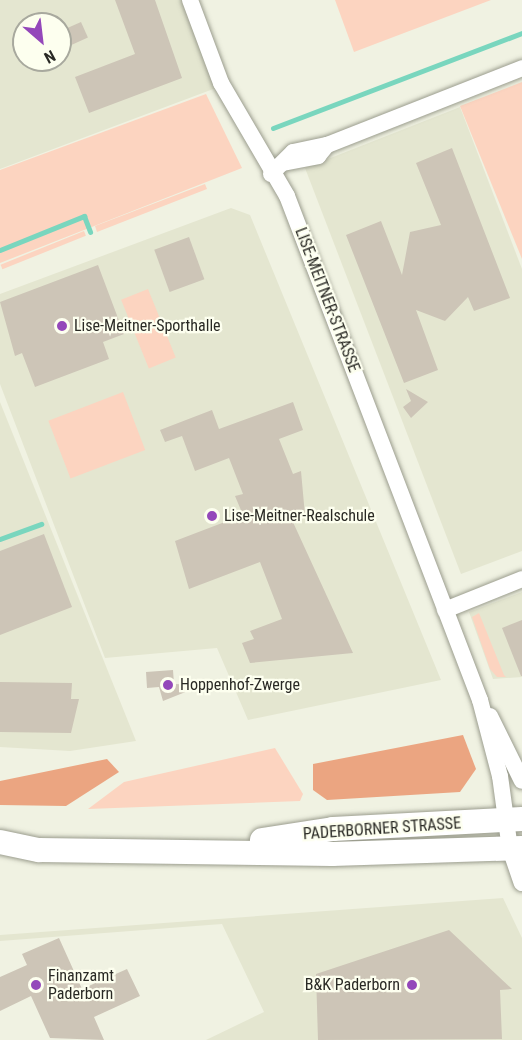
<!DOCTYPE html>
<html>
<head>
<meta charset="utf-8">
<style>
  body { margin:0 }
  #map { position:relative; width:522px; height:1040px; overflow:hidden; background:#f0f2e2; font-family:"Roboto Condensed",sans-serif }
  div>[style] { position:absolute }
  .built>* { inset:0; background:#e4e6d0 }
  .green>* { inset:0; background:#fcd4c0; transform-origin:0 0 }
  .forest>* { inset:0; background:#eba581 }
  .stream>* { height:5px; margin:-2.5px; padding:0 2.5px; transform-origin:2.5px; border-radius:2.5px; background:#79d6be }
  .building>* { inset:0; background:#cdc5b7; transform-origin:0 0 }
  .roads { filter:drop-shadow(0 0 2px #9b9d8e) drop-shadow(0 0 2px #9b9d8e) }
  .street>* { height:16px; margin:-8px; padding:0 8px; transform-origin:8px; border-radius:8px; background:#fff }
  .secondary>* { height:24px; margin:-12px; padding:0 12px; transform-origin:12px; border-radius:12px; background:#fff }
  .dots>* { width:16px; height:16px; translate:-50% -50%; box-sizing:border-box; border:3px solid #fdffef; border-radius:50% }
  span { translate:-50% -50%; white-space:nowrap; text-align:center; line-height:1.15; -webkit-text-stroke:4.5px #fdffef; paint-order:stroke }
  .street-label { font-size:16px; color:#292924 }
  .poi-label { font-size:16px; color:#292924 }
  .left { translate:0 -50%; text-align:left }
  .right { translate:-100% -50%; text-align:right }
  .north { position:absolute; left:12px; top:12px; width:60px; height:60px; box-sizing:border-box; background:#fdffef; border:2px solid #a8a99e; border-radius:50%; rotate:152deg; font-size:16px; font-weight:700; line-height:24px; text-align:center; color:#292924 }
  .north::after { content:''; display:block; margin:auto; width:21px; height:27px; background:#9448ba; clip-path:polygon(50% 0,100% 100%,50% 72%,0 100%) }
</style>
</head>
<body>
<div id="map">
  <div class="built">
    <div style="clip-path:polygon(evenodd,0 0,184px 0,216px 88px,0 169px,0 0,24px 24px,60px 24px,60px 60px,24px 60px,24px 24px)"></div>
    <div style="clip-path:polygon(460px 107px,522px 269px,522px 551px,461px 574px,305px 168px)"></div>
    <div style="clip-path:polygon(231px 208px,250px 215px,441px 680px,248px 720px,217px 648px,105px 658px,0 384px,0 294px)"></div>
    <div style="clip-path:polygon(0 402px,136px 741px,70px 751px,0 747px)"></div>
    <div style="clip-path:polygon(522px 592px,522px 677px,493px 679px,469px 612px)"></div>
    <div style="clip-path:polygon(503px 898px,522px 938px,522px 1040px,206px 1040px,264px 1012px,222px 924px,0 941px,0 935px)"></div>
  </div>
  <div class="green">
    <div style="clip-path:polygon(335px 0,491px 0,354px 52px)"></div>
    <div style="clip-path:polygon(522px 82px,522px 259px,460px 106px)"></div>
    <div style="clip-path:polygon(206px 94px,242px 168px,0 263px,0 170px)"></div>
    <div style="clip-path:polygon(205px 184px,207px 189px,97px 232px,95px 226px)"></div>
    <div style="left:84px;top:231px;width:5px;height:90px;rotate:68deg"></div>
    <div style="left:148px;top:289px;width:74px;height:29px;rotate:68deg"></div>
    <div style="left:123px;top:392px;width:62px;height:80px;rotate:69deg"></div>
    <div style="clip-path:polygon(479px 613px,504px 675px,506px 677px,497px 677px,490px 669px,472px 617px)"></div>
    <div style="clip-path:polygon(275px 748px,303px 794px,300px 801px,88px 809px,124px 782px)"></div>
  </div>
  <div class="forest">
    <div style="clip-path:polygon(463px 735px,476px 769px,460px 792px,327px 800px,313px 790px,313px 764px)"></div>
    <div style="clip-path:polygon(107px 759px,119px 772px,66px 806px,0 805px,0 781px)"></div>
  </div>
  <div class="stream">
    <div style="left:273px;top:128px;width:267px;rotate:-20.9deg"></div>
    <div style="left:0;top:250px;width:91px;rotate:-22deg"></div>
    <div style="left:84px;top:216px;width:17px;rotate:69deg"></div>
    <div style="left:0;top:539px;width:44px;rotate:-20.1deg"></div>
  </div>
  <div class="building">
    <div style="clip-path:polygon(115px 0,155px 0,182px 78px,89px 113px,75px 77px,135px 54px)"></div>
    <div style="left:81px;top:22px;width:17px;height:23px;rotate:66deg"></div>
    <div style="clip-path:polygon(452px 148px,510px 298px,474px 311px,468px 297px,445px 321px,416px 310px,438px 370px,404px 383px,346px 235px,381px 221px,402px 275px,410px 232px,441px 225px,416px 163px)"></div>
    <div style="left:189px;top:237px;width:45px;height:37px;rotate:70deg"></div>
    <div style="clip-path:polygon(98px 265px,124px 334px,103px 342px,109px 359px,35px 387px,22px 353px,15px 356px,0 302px)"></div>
    <div style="clip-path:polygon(406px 389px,428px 402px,411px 418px,403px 407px,411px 401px)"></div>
    <div style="clip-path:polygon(293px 402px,303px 430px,279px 439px,293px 474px,301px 471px,305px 515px,292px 520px,353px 653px,250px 663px,242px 643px,254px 639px,250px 631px,282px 619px,260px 562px,189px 589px,175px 541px,243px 515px,235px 496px,243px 494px,229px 458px,195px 471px,182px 436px,165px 442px,160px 430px,212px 410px,219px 429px)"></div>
    <div style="clip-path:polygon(44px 534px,72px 607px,0 635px,0 551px)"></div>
    <div style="clip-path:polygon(522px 620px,522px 676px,521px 676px,502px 628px)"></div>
    <div style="clip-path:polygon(173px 670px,174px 684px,203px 685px,163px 701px,159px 687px,147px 688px,146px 672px)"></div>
    <div style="clip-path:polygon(0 682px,72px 683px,71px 699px,79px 699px,71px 733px,0 732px)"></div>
    <div style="clip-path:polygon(449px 930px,512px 989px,500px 990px,502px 1039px,318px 1040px,316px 974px)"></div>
    <div style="clip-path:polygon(59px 938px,82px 989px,127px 969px,140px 996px,94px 1017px,104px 1040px,50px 1038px,31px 996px,0 1011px,0 977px,27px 965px,22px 954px)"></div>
  </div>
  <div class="roads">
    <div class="street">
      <div style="left:190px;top:0;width:89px;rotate:69.5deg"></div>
      <div style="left:221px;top:83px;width:131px;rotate:59.7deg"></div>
      <div style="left:287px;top:196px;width:540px;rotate:69.05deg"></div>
      <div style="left:480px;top:700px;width:79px;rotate:75.3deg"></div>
      <div style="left:500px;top:776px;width:74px;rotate:82.2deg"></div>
      <div style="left:510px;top:849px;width:36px;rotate:71deg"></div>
      <div style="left:283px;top:163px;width:36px;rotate:-11deg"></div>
      <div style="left:318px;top:156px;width:14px;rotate:-51deg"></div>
      <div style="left:271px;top:174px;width:31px;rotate:-45deg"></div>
      <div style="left:293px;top:152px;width:35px;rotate:-12deg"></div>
      <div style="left:327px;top:145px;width:210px;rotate:-21.5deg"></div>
      <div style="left:445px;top:610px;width:83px;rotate:-21.9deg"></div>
      <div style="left:490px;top:716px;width:72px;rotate:63.8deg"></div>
    </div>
    <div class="secondary">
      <div style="left:262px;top:840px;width:72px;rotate:-8.8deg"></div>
      <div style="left:333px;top:829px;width:189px;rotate:-3deg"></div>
      <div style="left:0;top:842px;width:40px;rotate:12deg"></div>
      <div style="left:39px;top:850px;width:293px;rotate:0.8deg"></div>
      <div style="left:332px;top:854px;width:190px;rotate:-1.8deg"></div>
    </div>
  </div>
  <div class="dots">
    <div style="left:62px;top:326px;background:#9448ba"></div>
    <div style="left:212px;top:516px;background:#9448ba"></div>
    <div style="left:168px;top:685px;background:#9448ba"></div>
    <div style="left:36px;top:985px;background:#9448ba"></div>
    <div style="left:412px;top:985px;background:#9448ba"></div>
  </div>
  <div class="street-label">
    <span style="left:327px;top:300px;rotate:69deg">LISE-MEITNER-STRASSE</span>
    <span style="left:382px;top:829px;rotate:-4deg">PADERBORNER STRASSE</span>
  </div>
  <div class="poi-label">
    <span class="left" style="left:74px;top:326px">Lise-Meitner-Sporthalle</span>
    <span class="left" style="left:224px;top:516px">Lise-Meitner-Realschule</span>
    <span class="left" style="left:180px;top:685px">Hoppenhof-Zwerge</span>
    <span class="left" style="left:48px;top:985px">Finanzamt<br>Paderborn</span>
    <span class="right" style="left:400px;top:985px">B&amp;K Paderborn</span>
  </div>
  <div class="north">N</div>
</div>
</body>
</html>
